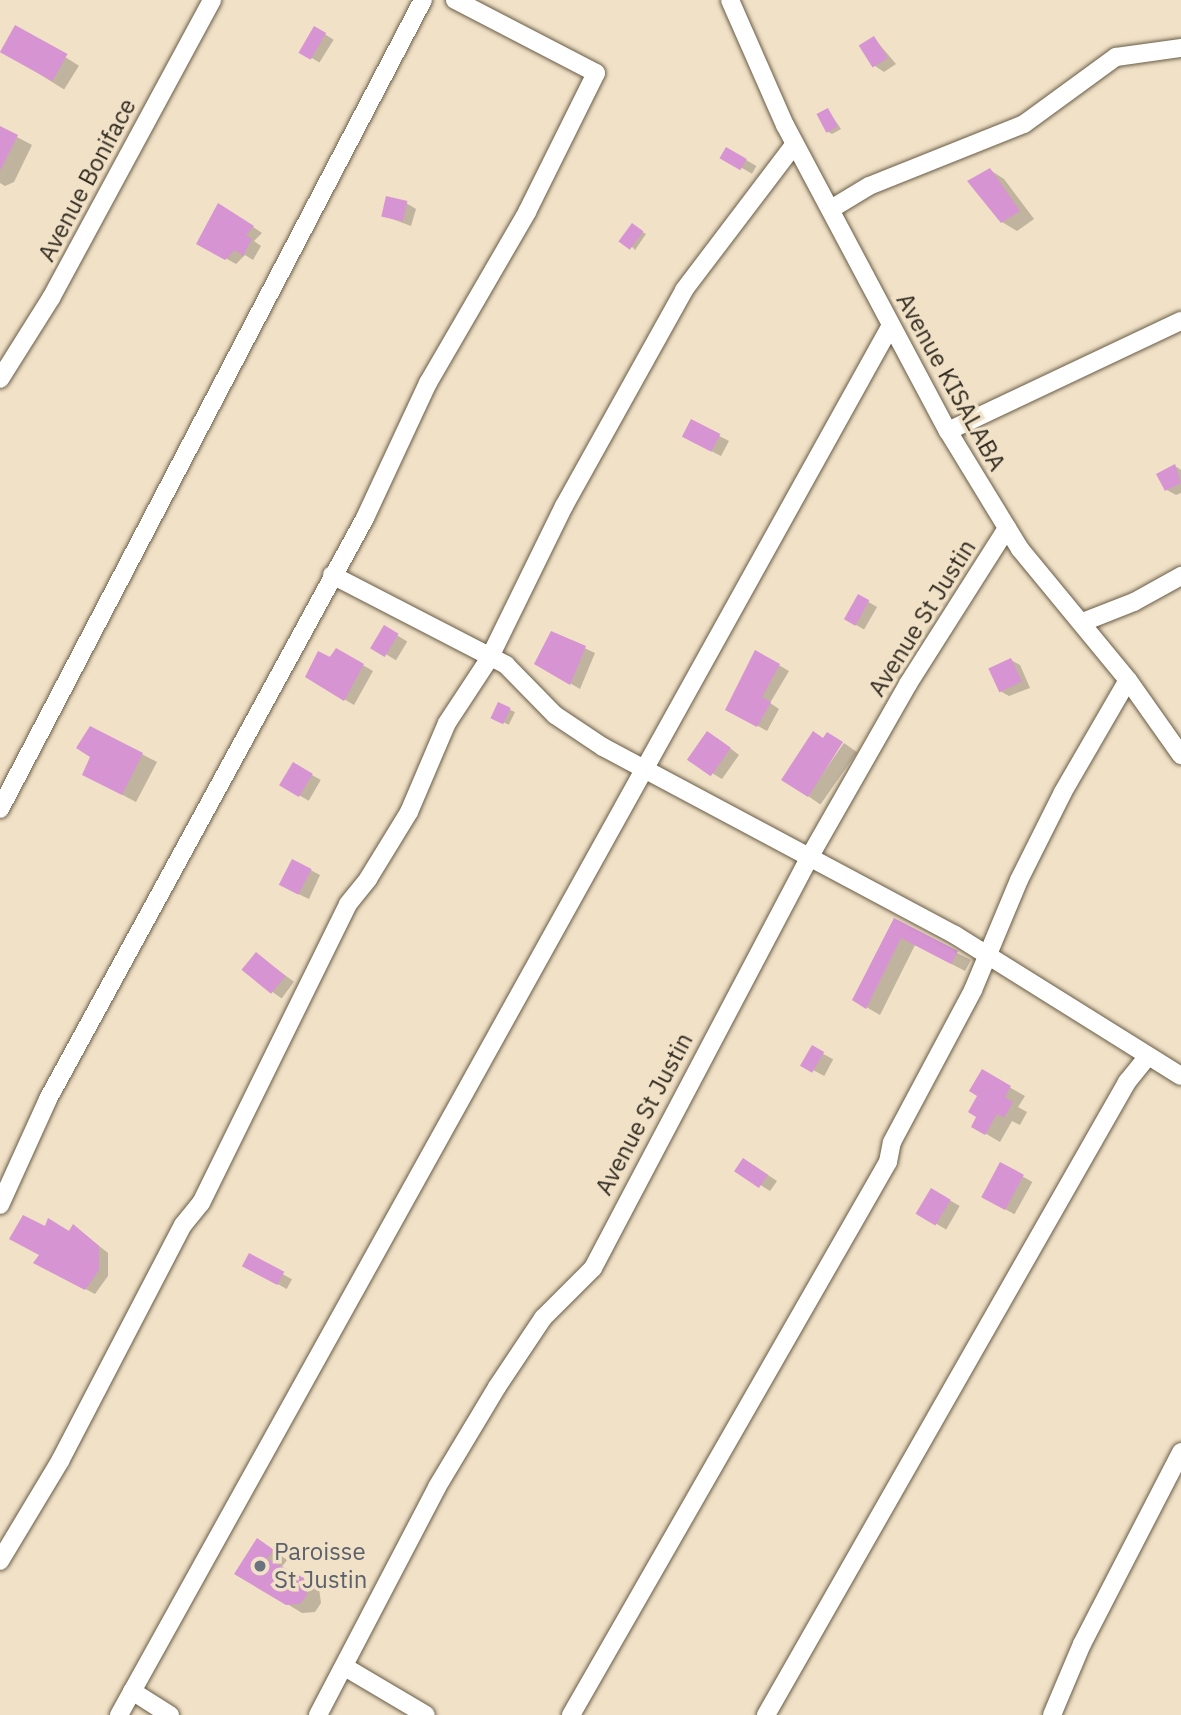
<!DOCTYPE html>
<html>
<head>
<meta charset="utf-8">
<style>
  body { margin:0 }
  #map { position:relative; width:1181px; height:1715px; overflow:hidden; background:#f0e1c7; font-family:"IBM Plex Sans",sans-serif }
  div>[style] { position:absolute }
  .shadow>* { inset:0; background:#0003; transform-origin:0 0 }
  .building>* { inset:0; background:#d694d2; transform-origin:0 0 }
  .roads { filter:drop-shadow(0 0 2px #695c46) drop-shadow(0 0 2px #695c46) }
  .minor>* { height:18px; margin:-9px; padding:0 9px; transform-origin:9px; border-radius:9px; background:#fff }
  .dots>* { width:19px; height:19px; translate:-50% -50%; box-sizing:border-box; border:4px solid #f0e1c7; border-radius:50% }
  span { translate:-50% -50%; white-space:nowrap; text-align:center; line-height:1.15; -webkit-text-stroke:7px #f0e1c7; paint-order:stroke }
  .street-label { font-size:24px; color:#332d23 }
  .worship-label { font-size:24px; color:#5b616d }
  .left { translate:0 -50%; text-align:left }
</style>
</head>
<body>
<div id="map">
  <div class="shadow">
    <div style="left:17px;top:27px;width:73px;height:28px;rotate:32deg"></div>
    <div style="left:315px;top:28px;width:22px;height:27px;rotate:32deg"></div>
    <div style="clip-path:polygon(874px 38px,896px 64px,884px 72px,875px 66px)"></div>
    <div style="clip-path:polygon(828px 110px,841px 129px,832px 134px,827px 131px)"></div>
    <div style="clip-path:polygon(0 128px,32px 145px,14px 182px,5px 186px,0 183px)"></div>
    <div style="left:727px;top:149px;width:34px;height:9px;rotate:30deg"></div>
    <div style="clip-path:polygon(990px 170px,1004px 179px,1034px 219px,1017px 231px,1002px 222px)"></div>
    <div style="clip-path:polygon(406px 203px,416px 209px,411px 226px,382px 215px)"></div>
    <div style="clip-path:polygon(228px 210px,262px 233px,254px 241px,261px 246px,253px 260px,245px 255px,236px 264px,198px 243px)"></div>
    <div style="clip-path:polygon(632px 226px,646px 234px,635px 250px,624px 238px)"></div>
    <div style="clip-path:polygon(692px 422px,729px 441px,721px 456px,693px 442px)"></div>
    <div style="clip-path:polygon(1175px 466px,1181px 470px,1181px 493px,1176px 495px,1167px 490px)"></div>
    <div style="left:858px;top:596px;width:22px;height:26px;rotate:30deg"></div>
    <div style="left:385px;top:628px;width:26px;height:22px;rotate:31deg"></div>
    <div style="clip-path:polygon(552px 633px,595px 653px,580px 689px,536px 663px)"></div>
    <div style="clip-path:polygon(337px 650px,373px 671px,354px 705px,307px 677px)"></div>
    <div style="clip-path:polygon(756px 652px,789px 671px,770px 703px,779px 709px,767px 731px,727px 709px)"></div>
    <div style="clip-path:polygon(1011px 660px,1020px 665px,1030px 688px,1009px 696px,1000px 691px)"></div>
    <div style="left:499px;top:704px;width:18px;height:14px;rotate:27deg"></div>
    <div style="clip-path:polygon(91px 728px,157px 762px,136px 802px,98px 782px)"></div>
    <div style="clip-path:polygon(717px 738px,739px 755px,722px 779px,690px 760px)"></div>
    <div style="left:844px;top:743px;width:16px;height:64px;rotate:35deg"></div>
    <div style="left:293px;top:764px;width:32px;height:24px;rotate:30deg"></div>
    <div style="clip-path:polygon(293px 861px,320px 875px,309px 899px,290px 890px)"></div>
    <div style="clip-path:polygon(894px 921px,971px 960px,965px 971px,915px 945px,880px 1015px,854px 1000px)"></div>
    <div style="left:256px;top:954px;width:47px;height:21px;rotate:36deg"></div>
    <div style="left:812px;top:1048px;width:24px;height:19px;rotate:28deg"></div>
    <div style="clip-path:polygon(982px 1072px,1025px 1096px,1018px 1107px,1027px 1112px,1020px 1125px,1012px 1121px,1000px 1142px,973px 1126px,979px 1116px)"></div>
    <div style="left:1000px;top:1164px;width:37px;height:37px;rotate:29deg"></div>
    <div style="clip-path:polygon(753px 1165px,777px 1181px,770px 1191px,737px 1170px)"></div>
    <div style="left:932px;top:1190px;width:32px;height:27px;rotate:30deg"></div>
    <div style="clip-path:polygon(74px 1226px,108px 1253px,108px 1276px,95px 1294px,44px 1267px,41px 1255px)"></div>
    <div style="left:250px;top:1256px;width:48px;height:11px;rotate:29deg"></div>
    <div style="clip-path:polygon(272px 1549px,287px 1560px,281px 1568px,319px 1588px,321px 1603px,315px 1612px,302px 1613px,237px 1573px)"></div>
  </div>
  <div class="building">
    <div style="left:15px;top:25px;width:60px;height:31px;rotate:29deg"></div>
    <div style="left:314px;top:26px;width:14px;height:31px;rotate:30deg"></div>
    <div style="left:874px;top:36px;width:26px;height:18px;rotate:58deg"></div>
    <div style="left:828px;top:108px;width:21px;height:13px;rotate:62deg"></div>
    <div style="clip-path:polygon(0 126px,18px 135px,0 171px)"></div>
    <div style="left:726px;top:147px;width:24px;height:13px;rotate:30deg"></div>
    <div style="clip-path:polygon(990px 168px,1020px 211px,1001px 223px,967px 181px)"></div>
    <div style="left:386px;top:196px;width:22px;height:21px;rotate:13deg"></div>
    <div style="clip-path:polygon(218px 203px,254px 226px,246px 235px,252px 239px,243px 256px,235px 250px,225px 260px,196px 244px)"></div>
    <div style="left:632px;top:223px;width:14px;height:23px;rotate:36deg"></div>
    <div style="left:691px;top:419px;width:33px;height:20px;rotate:27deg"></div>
    <div style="clip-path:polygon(1175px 464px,1181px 483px,1165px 491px,1156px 474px)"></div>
    <div style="left:858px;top:594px;width:13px;height:29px;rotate:29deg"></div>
    <div style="left:384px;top:625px;width:17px;height:27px;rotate:31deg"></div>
    <div style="clip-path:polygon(551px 631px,586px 646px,570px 685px,534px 664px)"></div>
    <div style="clip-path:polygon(336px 648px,364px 664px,344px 701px,305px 677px,318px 651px,330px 657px)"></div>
    <div style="clip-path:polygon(755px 650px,780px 664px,762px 697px,771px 702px,757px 727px,725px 710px)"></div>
    <div style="left:1011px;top:658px;width:26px;height:25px;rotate:65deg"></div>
    <div style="left:498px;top:702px;width:14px;height:18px;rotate:25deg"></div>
    <div style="clip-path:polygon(90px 726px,143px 753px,122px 795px,82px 775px,90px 757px,76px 748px)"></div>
    <div style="left:707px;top:731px;width:29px;height:35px;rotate:35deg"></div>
    <div style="clip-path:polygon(813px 731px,823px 738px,827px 732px,843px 742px,808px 797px,781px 780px)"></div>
    <div style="left:293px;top:762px;width:23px;height:27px;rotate:31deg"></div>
    <div style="left:292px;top:859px;width:22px;height:29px;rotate:27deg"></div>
    <div style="clip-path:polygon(894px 918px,958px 951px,951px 964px,901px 938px,866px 1009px,852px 1000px)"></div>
    <div style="left:256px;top:952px;width:38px;height:23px;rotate:39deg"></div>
    <div style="left:812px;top:1045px;width:14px;height:24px;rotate:30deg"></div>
    <div style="clip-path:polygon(982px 1069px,1011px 1086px,1005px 1097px,1013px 1102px,1004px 1118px,997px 1114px,985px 1135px,971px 1127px,976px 1117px,968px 1112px,977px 1096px,969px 1091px)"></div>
    <div style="left:743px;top:1158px;width:30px;height:16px;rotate:34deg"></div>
    <div style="left:1000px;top:1162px;width:27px;height:40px;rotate:28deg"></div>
    <div style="left:931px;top:1188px;width:23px;height:30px;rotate:31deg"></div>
    <div style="clip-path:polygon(23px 1215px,45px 1226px,48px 1218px,69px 1231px,73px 1224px,99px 1246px,99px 1270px,85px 1290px,33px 1263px,39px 1255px,9px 1239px)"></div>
    <div style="left:249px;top:1253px;width:40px;height:15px;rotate:28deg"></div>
    <div style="clip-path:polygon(257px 1538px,274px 1550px,267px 1559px,304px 1578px,307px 1595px,300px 1604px,286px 1605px,234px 1574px)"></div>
  </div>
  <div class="roads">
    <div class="minor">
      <div style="left:730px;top:0;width:137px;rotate:66.3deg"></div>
      <div style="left:785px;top:125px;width:347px;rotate:62deg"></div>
      <div style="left:948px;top:431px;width:138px;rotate:58.6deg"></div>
      <div style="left:1020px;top:549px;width:170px;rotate:50.5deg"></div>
      <div style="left:1128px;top:680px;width:92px;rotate:54.8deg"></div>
      <div style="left:831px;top:209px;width:44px;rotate:-31.2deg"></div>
      <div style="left:869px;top:186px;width:167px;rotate:-21.8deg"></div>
      <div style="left:1024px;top:124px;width:114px;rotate:-36.1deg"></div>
      <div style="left:1116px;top:57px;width:66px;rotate:-7.9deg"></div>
      <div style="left:0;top:379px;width:96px;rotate:-57.8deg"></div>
      <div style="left:51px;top:298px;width:339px;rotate:-61.6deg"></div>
      <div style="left:948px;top:431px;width:258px;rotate:-25.3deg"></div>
      <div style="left:332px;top:575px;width:196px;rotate:27.3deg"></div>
      <div style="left:506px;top:665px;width:70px;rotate:45.6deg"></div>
      <div style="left:555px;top:715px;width:58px;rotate:33.7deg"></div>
      <div style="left:603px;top:747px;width:399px;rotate:28.1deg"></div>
      <div style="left:955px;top:935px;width:266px;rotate:32deg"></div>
      <div style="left:1083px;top:622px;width:55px;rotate:-21.4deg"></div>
      <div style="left:1134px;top:602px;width:54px;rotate:-29deg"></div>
      <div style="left:0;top:809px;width:913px;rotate:-62.4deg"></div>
      <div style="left:0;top:1205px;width:116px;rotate:-65.6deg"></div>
      <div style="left:48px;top:1099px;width:662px;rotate:-61.38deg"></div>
      <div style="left:365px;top:518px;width:149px;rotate:-65deg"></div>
      <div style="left:428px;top:383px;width:198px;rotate:-59.9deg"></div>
      <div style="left:527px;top:212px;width:155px;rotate:-63.6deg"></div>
      <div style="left:596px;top:73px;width:159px;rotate:-152.6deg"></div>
      <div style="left:0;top:1561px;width:117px;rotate:-59deg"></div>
      <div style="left:60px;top:1461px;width:266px;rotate:-62.5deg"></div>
      <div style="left:183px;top:1225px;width:28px;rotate:-51deg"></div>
      <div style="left:201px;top:1203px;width:333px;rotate:-63.8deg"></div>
      <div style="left:348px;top:904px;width:32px;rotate:-51deg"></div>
      <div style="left:368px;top:879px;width:79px;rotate:-58.5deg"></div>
      <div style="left:409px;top:812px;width:97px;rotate:-66.9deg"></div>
      <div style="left:447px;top:723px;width:77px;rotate:-56.7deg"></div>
      <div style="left:489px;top:659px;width:170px;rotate:-63.9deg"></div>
      <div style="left:564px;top:506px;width:247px;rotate:-60.9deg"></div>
      <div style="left:684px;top:290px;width:183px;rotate:-52.8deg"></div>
      <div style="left:345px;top:1667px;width:94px;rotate:30.7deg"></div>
      <div style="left:132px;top:1691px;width:45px;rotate:32.3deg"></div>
      <div style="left:119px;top:1715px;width:1588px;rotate:-60.95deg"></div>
      <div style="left:318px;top:1715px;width:257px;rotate:-62.4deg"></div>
      <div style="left:437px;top:1487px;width:117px;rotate:-59deg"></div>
      <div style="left:497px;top:1387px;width:83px;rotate:-56.3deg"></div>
      <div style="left:543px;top:1318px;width:71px;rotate:-45deg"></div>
      <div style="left:593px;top:1268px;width:466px;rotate:-62.2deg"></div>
      <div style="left:810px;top:856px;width:198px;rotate:-60.3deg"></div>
      <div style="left:908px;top:684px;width:185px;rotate:-57.6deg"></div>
      <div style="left:571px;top:1715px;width:637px;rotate:-60.18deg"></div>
      <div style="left:888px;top:1162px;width:20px;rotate:-79deg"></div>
      <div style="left:892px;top:1142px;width:172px;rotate:-61.9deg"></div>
      <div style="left:973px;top:990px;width:119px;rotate:-67.3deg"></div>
      <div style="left:1019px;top:880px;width:98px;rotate:-63.4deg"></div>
      <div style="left:1063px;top:792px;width:129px;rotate:-59.9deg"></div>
      <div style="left:766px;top:1715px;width:729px;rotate:-60.3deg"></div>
      <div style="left:1127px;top:1082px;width:33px;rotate:-51deg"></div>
      <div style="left:1052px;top:1715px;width:77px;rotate:-67.1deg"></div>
      <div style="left:1082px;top:1644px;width:216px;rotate:-62.7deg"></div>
    </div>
  </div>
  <div class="dots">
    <div style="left:260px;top:1566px;background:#6b7280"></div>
  </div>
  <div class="street-label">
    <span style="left:87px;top:180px;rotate:-62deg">Avenue Boniface</span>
    <span style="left:951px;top:382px;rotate:61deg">Avenue KISALABA</span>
    <span style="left:922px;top:618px;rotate:-58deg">Avenue St Justin</span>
    <span style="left:644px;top:1114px;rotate:-62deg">Avenue St Justin</span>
  </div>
  <div class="worship-label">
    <span class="left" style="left:274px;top:1566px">Paroisse<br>St Justin</span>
  </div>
</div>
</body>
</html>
